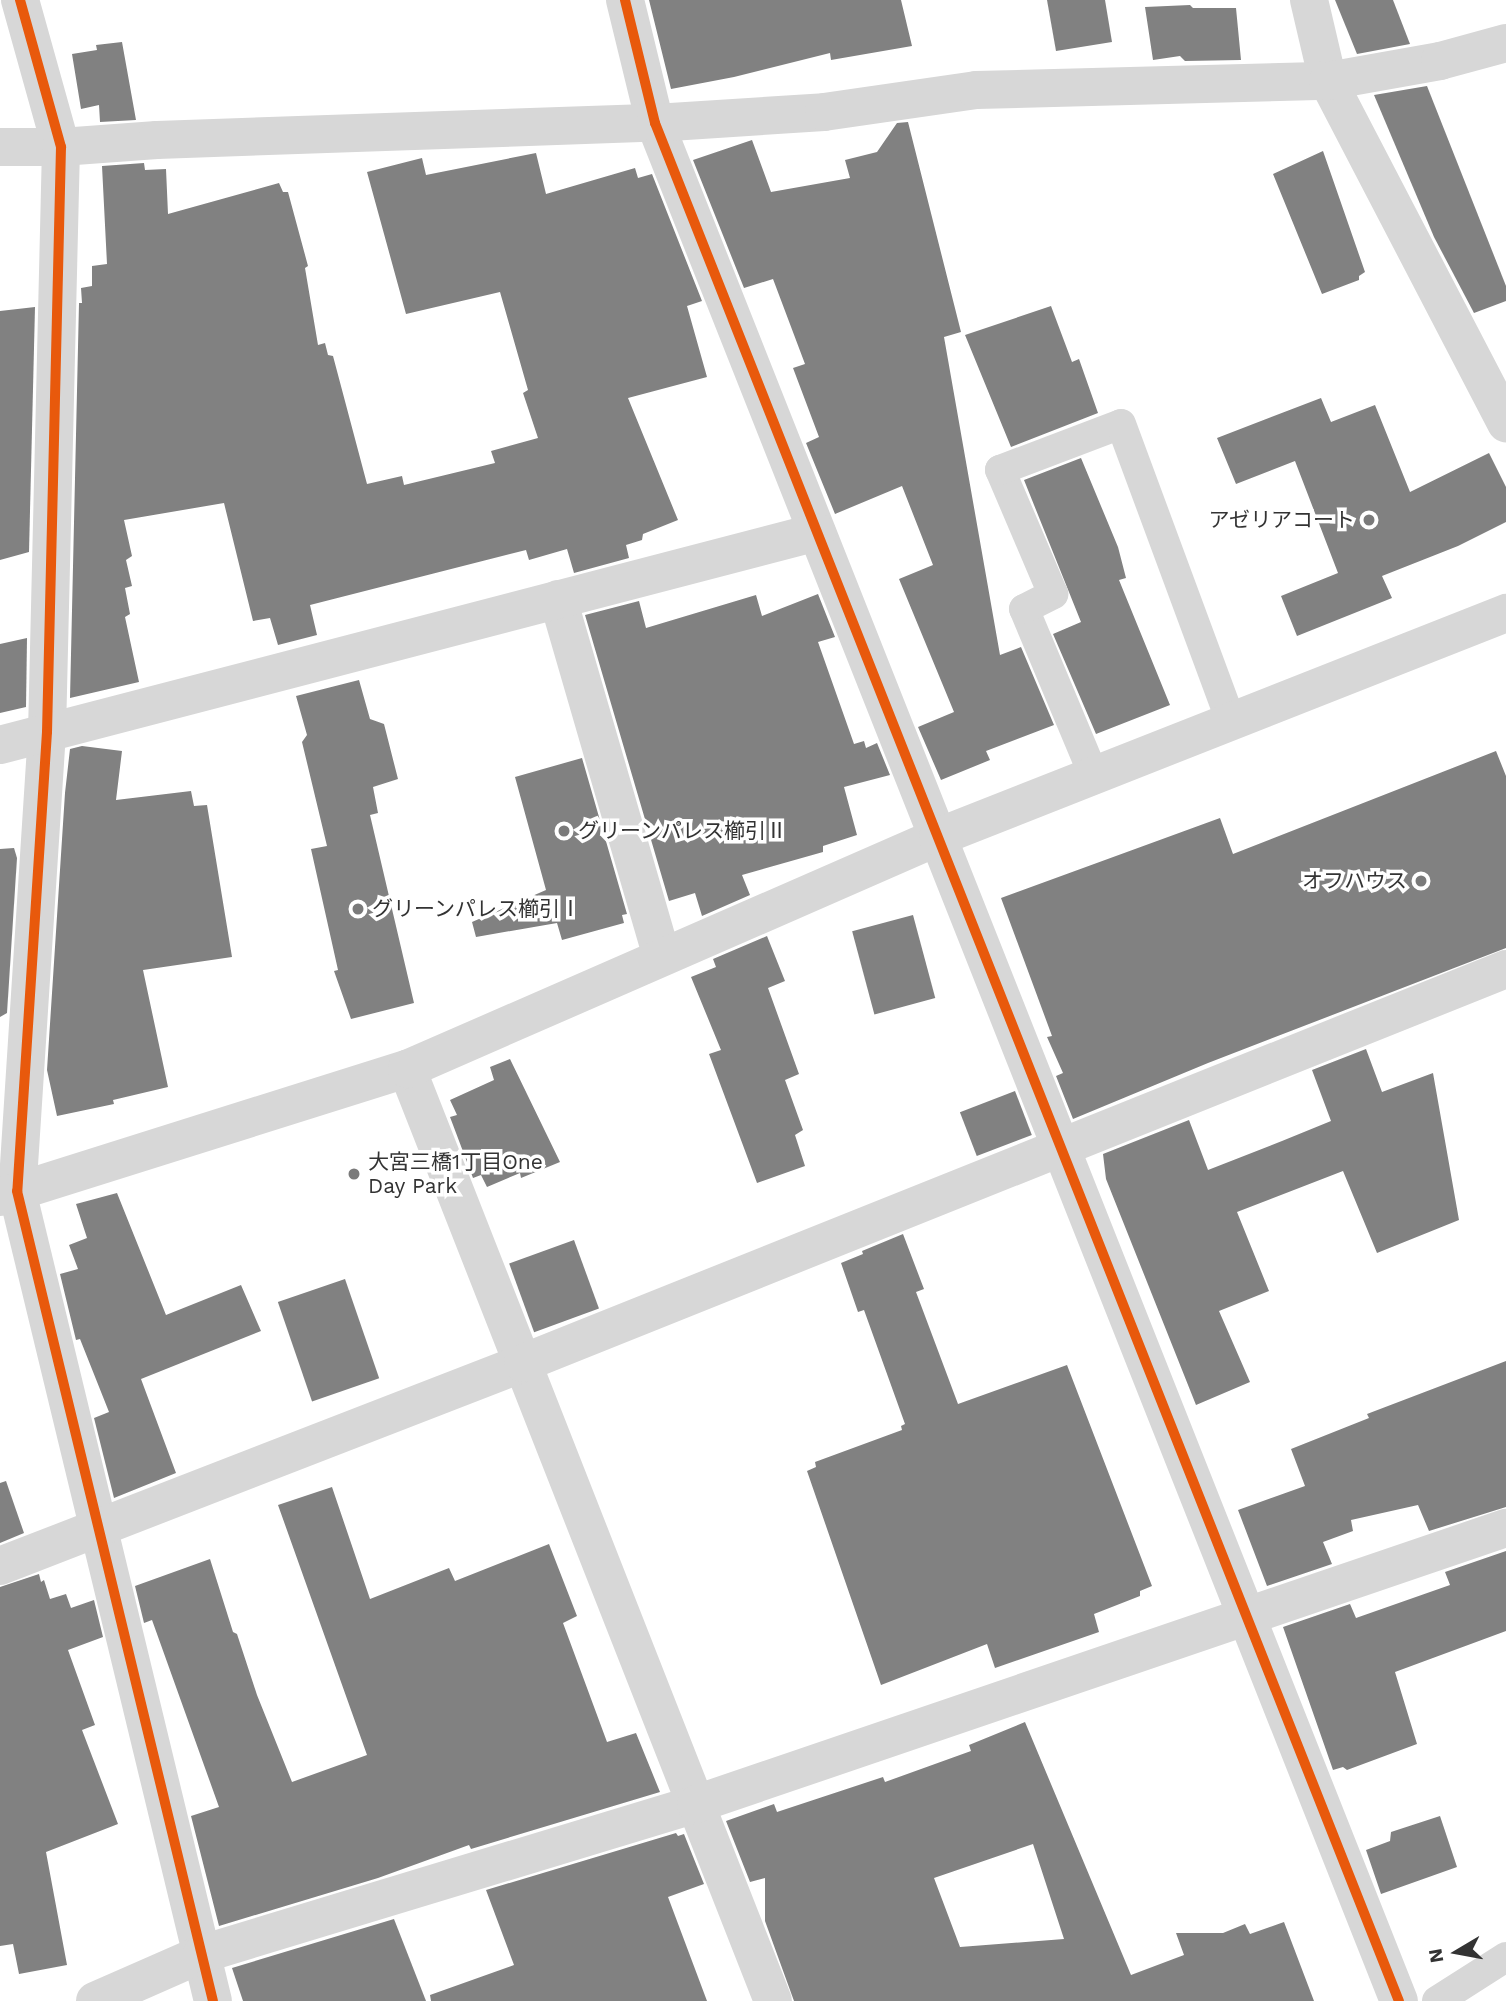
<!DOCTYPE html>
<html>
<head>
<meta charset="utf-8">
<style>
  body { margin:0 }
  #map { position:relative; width:1506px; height:2001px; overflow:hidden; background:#fff; font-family:"Work Sans","Noto Sans JP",sans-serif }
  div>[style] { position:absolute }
  .building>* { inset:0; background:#818181; transform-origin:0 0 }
  .service>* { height:30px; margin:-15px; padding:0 15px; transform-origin:15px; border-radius:15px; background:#d7d7d7 }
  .minor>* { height:38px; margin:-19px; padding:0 19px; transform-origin:19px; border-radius:19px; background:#d7d7d7 }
  .tertiary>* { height:38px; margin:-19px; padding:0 19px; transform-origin:19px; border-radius:19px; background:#d7d7d7 }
  .cycleway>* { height:10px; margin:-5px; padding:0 5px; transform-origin:5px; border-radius:5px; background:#e8590c }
  .dots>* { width:19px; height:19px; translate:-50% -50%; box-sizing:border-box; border:4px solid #fff; border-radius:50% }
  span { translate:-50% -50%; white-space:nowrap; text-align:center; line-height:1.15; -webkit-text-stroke:7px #fff; paint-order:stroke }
  .poi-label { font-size:21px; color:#333 }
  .right { translate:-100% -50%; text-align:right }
  .left { translate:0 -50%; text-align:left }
  .north { position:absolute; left:1422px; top:1917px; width:70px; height:70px; -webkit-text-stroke:5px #fff; paint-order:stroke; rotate:260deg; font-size:19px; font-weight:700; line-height:28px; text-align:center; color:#333 }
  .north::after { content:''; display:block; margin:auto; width:24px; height:32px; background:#333; clip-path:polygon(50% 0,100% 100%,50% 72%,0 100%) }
</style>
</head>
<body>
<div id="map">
  <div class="building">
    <div style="clip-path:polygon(649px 0,901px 0,912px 46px,831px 60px,830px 53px,734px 77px,671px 89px)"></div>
    <div style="clip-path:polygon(1047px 0,1105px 0,1112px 42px,1056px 51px)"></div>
    <div style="clip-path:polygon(1335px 0,1393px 0,1410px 44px,1357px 54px)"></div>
    <div style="clip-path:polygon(1190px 5px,1193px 8px,1236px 8px,1241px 60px,1185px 61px,1180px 56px,1153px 60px,1145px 7px)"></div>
    <div style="clip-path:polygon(122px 42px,136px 120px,100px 122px,99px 105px,81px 109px,72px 54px,97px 50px,96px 45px)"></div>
    <div style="clip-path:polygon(1427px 86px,1506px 286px,1506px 301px,1474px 313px,1434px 237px,1374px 95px)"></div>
    <div style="clip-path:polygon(908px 122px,961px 332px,944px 337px,1000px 655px,1021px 647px,1054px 725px,986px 751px,990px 760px,941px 780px,918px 727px,954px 712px,899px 579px,933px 565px,902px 486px,835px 514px,806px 443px,819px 437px,793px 368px,805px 364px,773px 279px,744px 288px,693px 160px,752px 140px,771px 192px,850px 178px,845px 160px,877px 152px,897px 123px)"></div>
    <div style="clip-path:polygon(1323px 151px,1365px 272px,1359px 276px,1359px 280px,1322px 294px,1273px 174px)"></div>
    <div style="clip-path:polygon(536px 153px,546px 194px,635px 168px,638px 178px,652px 174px,702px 301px,687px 306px,707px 377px,628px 398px,678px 520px,643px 534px,642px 540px,626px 545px,629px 558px,574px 573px,567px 549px,529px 560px,526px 550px,310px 605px,317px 635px,278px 645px,270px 618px,253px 621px,224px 503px,124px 520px,132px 556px,126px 560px,132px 586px,125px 588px,130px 614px,125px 617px,139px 682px,70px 698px,79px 303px,82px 303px,81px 288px,92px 286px,92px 266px,107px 264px,102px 166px,144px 163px,145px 170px,166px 169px,168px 214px,279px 183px,283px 192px,288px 192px,308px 266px,305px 268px,318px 345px,325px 343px,328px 355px,333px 356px,367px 484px,402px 476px,404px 485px,495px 463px,491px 451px,538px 438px,523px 393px,528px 390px,500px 292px,406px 314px,367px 172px,422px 158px,426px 175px)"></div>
    <div style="clip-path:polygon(1051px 306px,1072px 362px,1079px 359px,1098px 413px,1011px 447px,965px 335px)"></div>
    <div style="clip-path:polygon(35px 307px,29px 552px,0 560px,0 311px)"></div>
    <div style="clip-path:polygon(1321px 398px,1331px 422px,1375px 405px,1410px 492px,1489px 453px,1506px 487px,1506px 522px,1458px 546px,1382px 576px,1392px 598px,1297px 636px,1281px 596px,1338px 573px,1295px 461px,1236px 484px,1217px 438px)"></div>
    <div style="clip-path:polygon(1081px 458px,1118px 547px,1126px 578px,1119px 580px,1170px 705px,1096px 734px,1053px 634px,1081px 622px,1024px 480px)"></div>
    <div style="clip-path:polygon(818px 594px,835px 637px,818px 642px,854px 744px,864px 741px,866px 748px,877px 743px,890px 775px,844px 787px,857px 835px,823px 846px,823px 852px,742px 875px,750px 895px,702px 916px,695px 893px,669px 901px,585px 615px,639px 601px,646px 628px,756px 595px,762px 616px)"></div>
    <div style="clip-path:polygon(27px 638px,26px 707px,0 713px,0 644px)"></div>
    <div style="clip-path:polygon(359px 680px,370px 719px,384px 724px,398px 779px,373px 787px,378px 813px,370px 815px,414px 1003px,351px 1019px,334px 971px,338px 970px,311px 849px,327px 846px,302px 742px,307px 735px,296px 696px)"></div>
    <div style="clip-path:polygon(82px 746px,122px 751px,116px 800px,191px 791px,194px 806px,207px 805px,232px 957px,143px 970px,168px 1087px,113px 1100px,114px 1104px,57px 1116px,47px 1070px,65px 793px,70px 749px)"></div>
    <div style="clip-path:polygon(1496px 751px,1506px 776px,1506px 948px,1208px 1063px,1073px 1119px,1056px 1076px,1063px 1073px,1047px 1037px,1052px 1036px,1001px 898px,1220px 818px,1233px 854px)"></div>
    <div style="clip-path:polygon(582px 758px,627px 914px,622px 915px,624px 923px,562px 940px,557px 923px,476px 937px,472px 922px,546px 890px,515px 777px)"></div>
    <div style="clip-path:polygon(14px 848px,17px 858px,7px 1013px,0 1017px,0 849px)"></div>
    <div style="left:913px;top:915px;width:86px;height:63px;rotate:75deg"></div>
    <div style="clip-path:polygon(767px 936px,785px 981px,768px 988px,799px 1074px,785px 1080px,803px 1130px,795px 1135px,805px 1166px,757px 1183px,709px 1054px,721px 1050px,691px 977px,716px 967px,713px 959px)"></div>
    <div style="clip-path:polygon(1366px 1049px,1382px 1092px,1433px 1073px,1459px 1220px,1377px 1253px,1343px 1171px,1237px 1212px,1269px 1291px,1219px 1311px,1250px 1382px,1196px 1405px,1106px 1179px,1103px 1154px,1189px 1120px,1208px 1170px,1282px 1141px,1331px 1121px,1312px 1070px)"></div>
    <div style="clip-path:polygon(510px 1059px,560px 1162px,521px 1178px,520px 1173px,487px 1187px,481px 1175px,473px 1178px,450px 1117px,457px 1115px,450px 1100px,494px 1080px,490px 1067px)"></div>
    <div style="left:1015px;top:1091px;width:47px;height:59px;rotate:69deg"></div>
    <div style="clip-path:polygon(117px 1193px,166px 1315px,241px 1285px,261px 1331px,141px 1379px,176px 1473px,114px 1498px,94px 1418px,109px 1412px,80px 1339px,76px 1340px,60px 1274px,78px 1269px,69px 1245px,87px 1238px,76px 1204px)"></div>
    <div style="clip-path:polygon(903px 1234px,924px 1289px,916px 1292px,958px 1404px,1067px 1365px,1152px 1586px,1140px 1591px,1140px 1596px,1094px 1614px,1099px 1632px,995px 1668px,987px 1644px,881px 1685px,807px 1471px,816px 1467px,815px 1462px,902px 1430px,901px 1426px,905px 1424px,864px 1310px,858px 1312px,841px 1263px,863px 1254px,862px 1251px)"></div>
    <div style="left:574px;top:1240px;width:73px;height:69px;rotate:70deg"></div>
    <div style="left:345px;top:1279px;width:105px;height:71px;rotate:71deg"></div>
    <div style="clip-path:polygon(1506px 1361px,1506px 1507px,1429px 1531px,1418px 1505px,1351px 1520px,1353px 1531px,1323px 1542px,1332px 1564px,1267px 1586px,1238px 1510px,1305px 1486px,1291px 1449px,1369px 1418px,1367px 1414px)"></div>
    <div style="clip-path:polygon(6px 1481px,24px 1533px,0 1543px,0 1483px)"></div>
    <div style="clip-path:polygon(332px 1487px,370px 1599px,449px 1568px,455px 1581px,549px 1544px,577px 1616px,563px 1623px,607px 1742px,636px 1733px,660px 1792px,471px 1849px,469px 1845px,378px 1878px,219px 1926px,191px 1816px,219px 1807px,152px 1620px,144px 1623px,135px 1586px,210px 1559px,233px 1632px,237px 1634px,257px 1695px,292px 1782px,367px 1755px,278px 1505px)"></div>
    <div style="clip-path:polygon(1506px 1551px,1506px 1631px,1395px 1672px,1417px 1744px,1347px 1770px,1343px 1767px,1333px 1770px,1283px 1627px,1350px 1604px,1356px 1618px,1450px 1585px,1445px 1572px)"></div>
    <div style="clip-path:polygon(39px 1574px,41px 1582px,44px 1580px,50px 1599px,66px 1594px,71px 1608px,94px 1600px,103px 1637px,68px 1650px,95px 1725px,82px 1730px,118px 1824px,46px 1852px,67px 1965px,19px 1974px,13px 1944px,0 1946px,0 1587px)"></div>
    <div style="clip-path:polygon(evenodd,1025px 1722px,1131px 1975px,1184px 1955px,1176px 1933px,1223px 1933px,1245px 1924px,1250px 1934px,1284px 1922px,1314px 2001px,794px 2001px,765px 1921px,765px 1878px,750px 1882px,726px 1821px,774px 1804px,777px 1812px,883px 1777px,885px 1782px,971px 1751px,969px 1745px,1025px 1722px,1033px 1844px,1064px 1939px,960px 1947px,934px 1878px,1033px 1844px)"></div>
    <div style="clip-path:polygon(1440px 1816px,1457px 1867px,1381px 1894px,1366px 1850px,1390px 1841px,1391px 1832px)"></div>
    <div style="clip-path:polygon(676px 1833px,678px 1836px,684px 1834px,704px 1884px,668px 1897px,707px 2001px,431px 2001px,430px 1995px,514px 1965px,486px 1890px)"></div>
    <div style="clip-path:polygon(394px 1919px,426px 2001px,243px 2001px,232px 1968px)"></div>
  </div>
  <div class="service">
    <div style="left:1094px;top:776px;width:181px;rotate:-112.7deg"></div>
    <div style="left:1024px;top:609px;width:33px;rotate:-27deg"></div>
    <div style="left:1053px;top:594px;width:135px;rotate:-113.1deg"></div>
    <div style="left:1000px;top:470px;width:129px;rotate:-20.8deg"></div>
    <div style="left:1121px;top:424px;width:318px;rotate:69.7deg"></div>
    <div style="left:1437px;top:2001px;width:82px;rotate:-32.5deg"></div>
  </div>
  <div class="minor">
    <div style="left:20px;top:0;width:153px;rotate:74.4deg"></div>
    <div style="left:61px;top:147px;width:585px;rotate:91.37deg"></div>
    <div style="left:47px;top:732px;width:460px;rotate:93.7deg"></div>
    <div style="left:17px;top:1191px;width:833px;rotate:76.4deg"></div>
    <div style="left:625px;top:0;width:127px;rotate:76.3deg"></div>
    <div style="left:655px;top:123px;width:2020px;rotate:68.39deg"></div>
    <div style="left:1309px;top:0;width:83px;rotate:76.8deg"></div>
    <div style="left:1328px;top:81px;width:386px;rotate:62.5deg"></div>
    <div style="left:0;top:147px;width:61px"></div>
    <div style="left:61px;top:147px;width:96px;rotate:-4.2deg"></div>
    <div style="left:157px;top:140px;width:498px;rotate:-2deg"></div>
    <div style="left:655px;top:123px;width:169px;rotate:-3.7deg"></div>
    <div style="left:824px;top:112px;width:154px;rotate:-8.2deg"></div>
    <div style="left:976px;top:90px;width:352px;rotate:-1.5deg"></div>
    <div style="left:1328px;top:81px;width:114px;rotate:-10.1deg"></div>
    <div style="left:1440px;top:61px;width:68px;rotate:-15.3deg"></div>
    <div style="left:558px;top:599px;width:372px;rotate:73.8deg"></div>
    <div style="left:0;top:745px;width:844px;rotate:-14.61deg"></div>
    <div style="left:407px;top:1069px;width:1001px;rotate:68.56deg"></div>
    <div style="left:0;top:1566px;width:561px;rotate:-21.21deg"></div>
    <div style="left:523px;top:1363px;width:1059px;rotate:-21.84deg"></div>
    <div style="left:95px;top:2001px;width:117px;rotate:-23.7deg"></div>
    <div style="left:202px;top:1954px;width:516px;rotate:-16.89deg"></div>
    <div style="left:696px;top:1804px;width:856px;rotate:-18.82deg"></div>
  </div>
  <div class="tertiary">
    <div style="left:0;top:1197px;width:427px;rotate:-17.5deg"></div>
    <div style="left:407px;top:1069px;width:579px;rotate:-23.6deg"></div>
    <div style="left:938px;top:837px;width:611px;rotate:-21.52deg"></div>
  </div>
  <div class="cycleway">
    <div style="left:20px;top:0;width:153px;rotate:74.4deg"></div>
    <div style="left:61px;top:147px;width:585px;rotate:91.37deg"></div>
    <div style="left:47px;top:732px;width:460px;rotate:93.7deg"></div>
    <div style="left:17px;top:1191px;width:833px;rotate:76.4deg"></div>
    <div style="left:625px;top:0;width:127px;rotate:76.3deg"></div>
    <div style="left:655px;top:123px;width:2020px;rotate:68.39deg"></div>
  </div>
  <div class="dots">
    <div style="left:1369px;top:520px;background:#7a7a7a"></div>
    <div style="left:564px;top:831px;background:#7a7a7a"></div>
    <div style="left:1421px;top:881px;background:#7a7a7a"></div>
    <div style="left:358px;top:909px;background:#7a7a7a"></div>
    <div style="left:354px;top:1174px;background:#7a7a7a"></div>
  </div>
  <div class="poi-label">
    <span class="right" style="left:1355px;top:520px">アゼリアコート</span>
    <span class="left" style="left:578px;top:831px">グリーンパレス櫛引Ⅱ</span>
    <span class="right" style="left:1407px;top:881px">オフハウス</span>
    <span class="left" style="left:372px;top:909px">グリーンパレス櫛引Ⅰ</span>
    <span class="left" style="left:368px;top:1174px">大宮三橋1丁目One<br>Day Park</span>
  </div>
  <div class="north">N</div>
</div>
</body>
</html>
